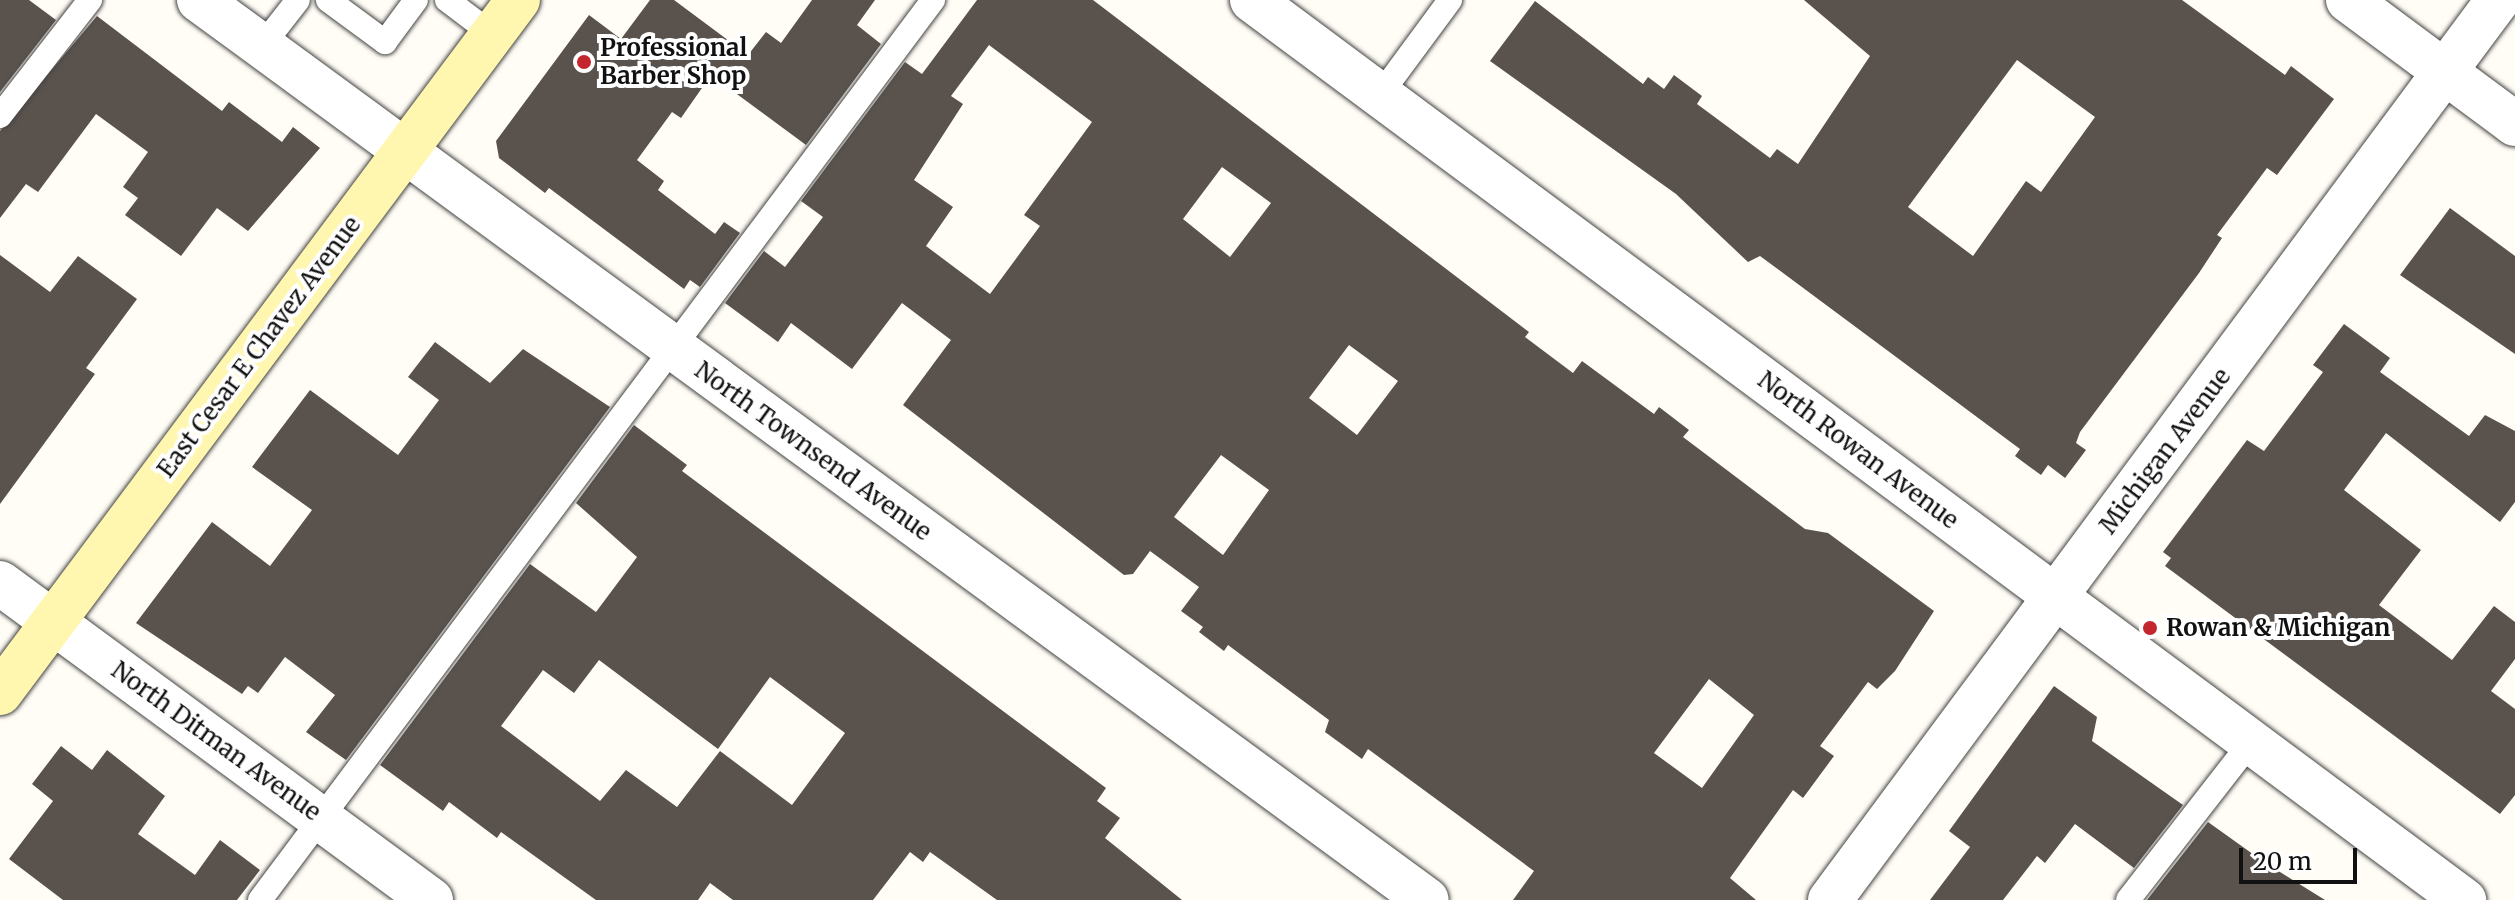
<!DOCTYPE html>
<html>
<head>
<meta charset="utf-8">
<style>
  body { margin:0 }
  #map { position:relative; width:2515px; height:900px; overflow:hidden; background:#fffdf5; font-family:Merriweather,serif }
  div>[style] { position:absolute }
  .building>* { inset:0; background:#5a524d }
  .roads { filter:drop-shadow(0 0 2px #444) drop-shadow(0 0 2px #444) }
  .service>* { height:24px; margin:-12px; padding:0 12px; transform-origin:12px; border-radius:12px; background:#fff }
  .minor>* { height:44px; margin:-22px; padding:0 22px; transform-origin:22px; border-radius:22px; background:#fff }
  .tertiary>* { height:44px; margin:-22px; padding:0 22px; transform-origin:22px; border-radius:22px; background:#fff }
  .secondary>* { height:44px; margin:-22px; padding:0 22px; transform-origin:22px; border-radius:22px; background:#fff6b0 }
  .dots>* { width:22px; height:22px; translate:-50% -50%; box-sizing:border-box; border:4px solid #fff; border-radius:50% }
  span { translate:-50% -50%; white-space:nowrap; text-align:center; line-height:1.15; -webkit-text-stroke:8px #fff; paint-order:stroke }
  .poi-label { font-size:24px; color:#111; font-weight:700 }
  .left { translate:0 -50%; text-align:left }
  .street-label { font-size:24px; color:#111 }
  .scale { position:absolute; left:2239px; top:848px; width:118px; height:36px; box-sizing:border-box; border:4px solid #111; border-top:0; padding-left:10px; font-size:24px; line-height:28px; white-space:nowrap; color:#111; -webkit-text-stroke:6px #fff; paint-order:stroke }
</style>
</head>
<body>
<div id="map">
  <div class="building">
    <div style="clip-path:polygon(0 0,29px 0,56px 20px,0 92px)"></div>
    <div style="clip-path:polygon(650px 0,674px 0,748px 55px,766px 32px,781px 43px,812px 0,875px 0,857px 25px,881px 44px,806px 145px,711px 75px,681px 118px,672px 112px,637px 160px,664px 181px,658px 190px,715px 234px,724px 222px,740px 233px,700px 287px,690px 280px,684px 289px,549px 188px,545px 193px,499px 158px,496px 141px,589px 15px,621px 39px)"></div>
    <div style="clip-path:polygon(evenodd,977px 0,1093px 0,1529px 332px,1525px 337px,1573px 373px,1582px 361px,1654px 414px,1659px 407px,1689px 430px,1683px 437px,1805px 529px,1828px 533px,1934px 611px,1895px 671px,1877px 689px,1868px 682px,1820px 746px,1834px 756px,1803px 798px,1793px 790px,1730px 878px,1756px 900px,1513px 900px,1534px 871px,1368px 749px,1362px 759px,1325px 732px,1329px 720px,1228px 645px,1224px 651px,1199px 632px,1203px 627px,1181px 611px,1199px 587px,1150px 551px,1133px 574px,1124px 575px,903px 405px,951px 340px,902px 303px,852px 369px,791px 323px,778px 342px,725px 303px,764px 251px,785px 267px,823px 217px,801px 201px,905px 62px,922px 74px,977px 0,989px 45px,1092px 122px,1024px 215px,1040px 226px,990px 294px,926px 246px,953px 207px,914px 180px,963px 104px,951px 96px,989px 45px,977px 0,1222px 167px,1271px 203px,1230px 257px,1183px 219px,1222px 167px,977px 0,1349px 345px,1398px 381px,1357px 435px,1309px 398px,1349px 345px,977px 0,1221px 455px,1269px 490px,1223px 555px,1174px 517px,1221px 455px,977px 0,1709px 679px,1754px 715px,1702px 788px,1654px 753px,1709px 679px)"></div>
    <div style="clip-path:polygon(evenodd,1804px 0,2182px 0,2285px 75px,2291px 66px,2334px 99px,2277px 175px,2267px 168px,2217px 235px,2222px 238px,2199px 273px,2080px 432px,2076px 443px,2086px 450px,2065px 478px,2048px 465px,2041px 475px,2015px 456px,2020px 449px,1760px 256px,1748px 262px,1676px 194px,1490px 61px,1535px 1px,1643px 84px,1648px 77px,1664px 89px,1674px 75px,1702px 96px,1697px 104px,1770px 158px,1777px 149px,1798px 164px,1870px 56px,1804px 0,2017px 60px,2095px 117px,2041px 192px,2026px 181px,1973px 256px,1908px 207px,2017px 60px)"></div>
    <div style="clip-path:polygon(97px 16px,222px 111px,229px 102px,282px 142px,293px 127px,320px 148px,248px 231px,217px 208px,181px 256px,125px 215px,138px 198px,123px 187px,148px 152px,96px 114px,38px 192px,26px 184px,0 218px,0 131px)"></div>
    <div style="clip-path:polygon(2450px 208px,2515px 256px,2515px 354px,2400px 275px)"></div>
    <div style="clip-path:polygon(0 255px,50px 292px,78px 256px,137px 299px,86px 368px,95px 374px,0 504px)"></div>
    <div style="clip-path:polygon(2344px 324px,2390px 358px,2380px 372px,2469px 436px,2485px 415px,2515px 431px,2515px 502px,2500px 522px,2386px 433px,2344px 490px,2421px 550px,2379px 605px,2452px 660px,2494px 606px,2515px 622px,2515px 659px,2491px 691px,2515px 709px,2515px 795px,2500px 814px,2165px 566px,2171px 558px,2163px 552px,2247px 440px,2264px 451px,2323px 372px,2313px 365px)"></div>
    <div style="clip-path:polygon(435px 342px,490px 383px,523px 349px,610px 407px,346px 760px,306px 732px,335px 695px,285px 657px,258px 693px,248px 686px,242px 694px,136px 623px,212px 522px,270px 566px,312px 510px,252px 467px,310px 390px,398px 455px,439px 400px,408px 377px)"></div>
    <div style="clip-path:polygon(evenodd,634px 425px,687px 465px,682px 471px,1106px 788px,1097px 801px,1120px 818px,1105px 838px,1182px 900px,997px 900px,930px 852px,923px 862px,910px 852px,873px 900px,733px 900px,710px 883px,698px 900px,596px 900px,501px 832px,497px 838px,449px 802px,443px 811px,380px 765px,530px 564px,596px 612px,637px 557px,576px 503px,634px 425px,599px 660px,718px 749px,770px 677px,845px 733px,792px 805px,720px 751px,677px 807px,626px 770px,600px 801px,501px 726px,543px 670px,574px 693px,599px 660px)"></div>
    <div style="clip-path:polygon(2054px 686px,2097px 717px,2092px 741px,2183px 805px,2134px 868px,2075px 824px,2045px 863px,2037px 856px,2003px 900px,1930px 900px,1970px 847px,1949px 831px)"></div>
    <div style="clip-path:polygon(61px 746px,92px 770px,107px 750px,165px 796px,138px 834px,195px 875px,220px 840px,260px 870px,237px 900px,63px 900px,9px 859px,53px 801px,32px 784px)"></div>
    <div style="clip-path:polygon(2208px 822px,2264px 862px,2325px 900px,2147px 900px)"></div>
  </div>
  <div class="roads">
    <div class="service">
      <div style="left:328px;top:0;width:71px;rotate:36.4deg"></div>
      <div style="left:385px;top:42px;width:52px;rotate:-53.6deg"></div>
      <div style="left:447px;top:0;width:56px;rotate:37.1deg"></div>
      <div style="left:262px;top:46px;width:58px;rotate:-52deg"></div>
      <div style="left:1380px;top:95px;width:118px;rotate:-53.6deg"></div>
      <div style="left:0;top:116px;width:147px;rotate:-52.2deg"></div>
      <div style="left:260px;top:900px;width:1124px;rotate:-53.21deg"></div>
      <div style="left:2128px;top:900px;width:200px;rotate:-52.1deg"></div>
    </div>
    <div class="minor">
      <div style="left:199px;top:0;width:1522px;rotate:36.24deg"></div>
      <div style="left:2348px;top:0;width:208px;rotate:36.6deg"></div>
      <div style="left:0;top:583px;width:535px;rotate:36.33deg"></div>
      <div style="left:1830px;top:900px;width:1121px;rotate:-53.42deg"></div>
    </div>
    <div class="tertiary">
      <div style="left:1252px;top:0;width:1510px;rotate:36.6deg"></div>
    </div>
    <div class="secondary">
      <div style="left:0;top:693px;width:865px;rotate:-53.22deg"></div>
    </div>
  </div>
  <div class="dots">
    <div style="left:584px;top:62px;background:#c4262e"></div>
    <div style="left:2150px;top:628px;background:#c4262e"></div>
  </div>
  <div class="poi-label">
    <span class="left" style="left:600px;top:62px">Professional<br>Barber Shop</span>
    <span class="left" style="left:2166px;top:628px">Rowan &amp; Michigan</span>
  </div>
  <div class="street-label">
    <span style="left:259px;top:347px;rotate:-53deg">East Cesar E Chavez Avenue</span>
    <span style="left:1858px;top:450px;rotate:37deg">North Rowan Avenue</span>
    <span style="left:813px;top:451px;rotate:36deg">North Townsend Avenue</span>
    <span style="left:2165px;top:451px;rotate:-53deg">Michigan Avenue</span>
    <span style="left:216px;top:741px;rotate:36deg">North Ditman Avenue</span>
  </div>
  <div class="scale">20 m</div>
</div>
</body>
</html>
